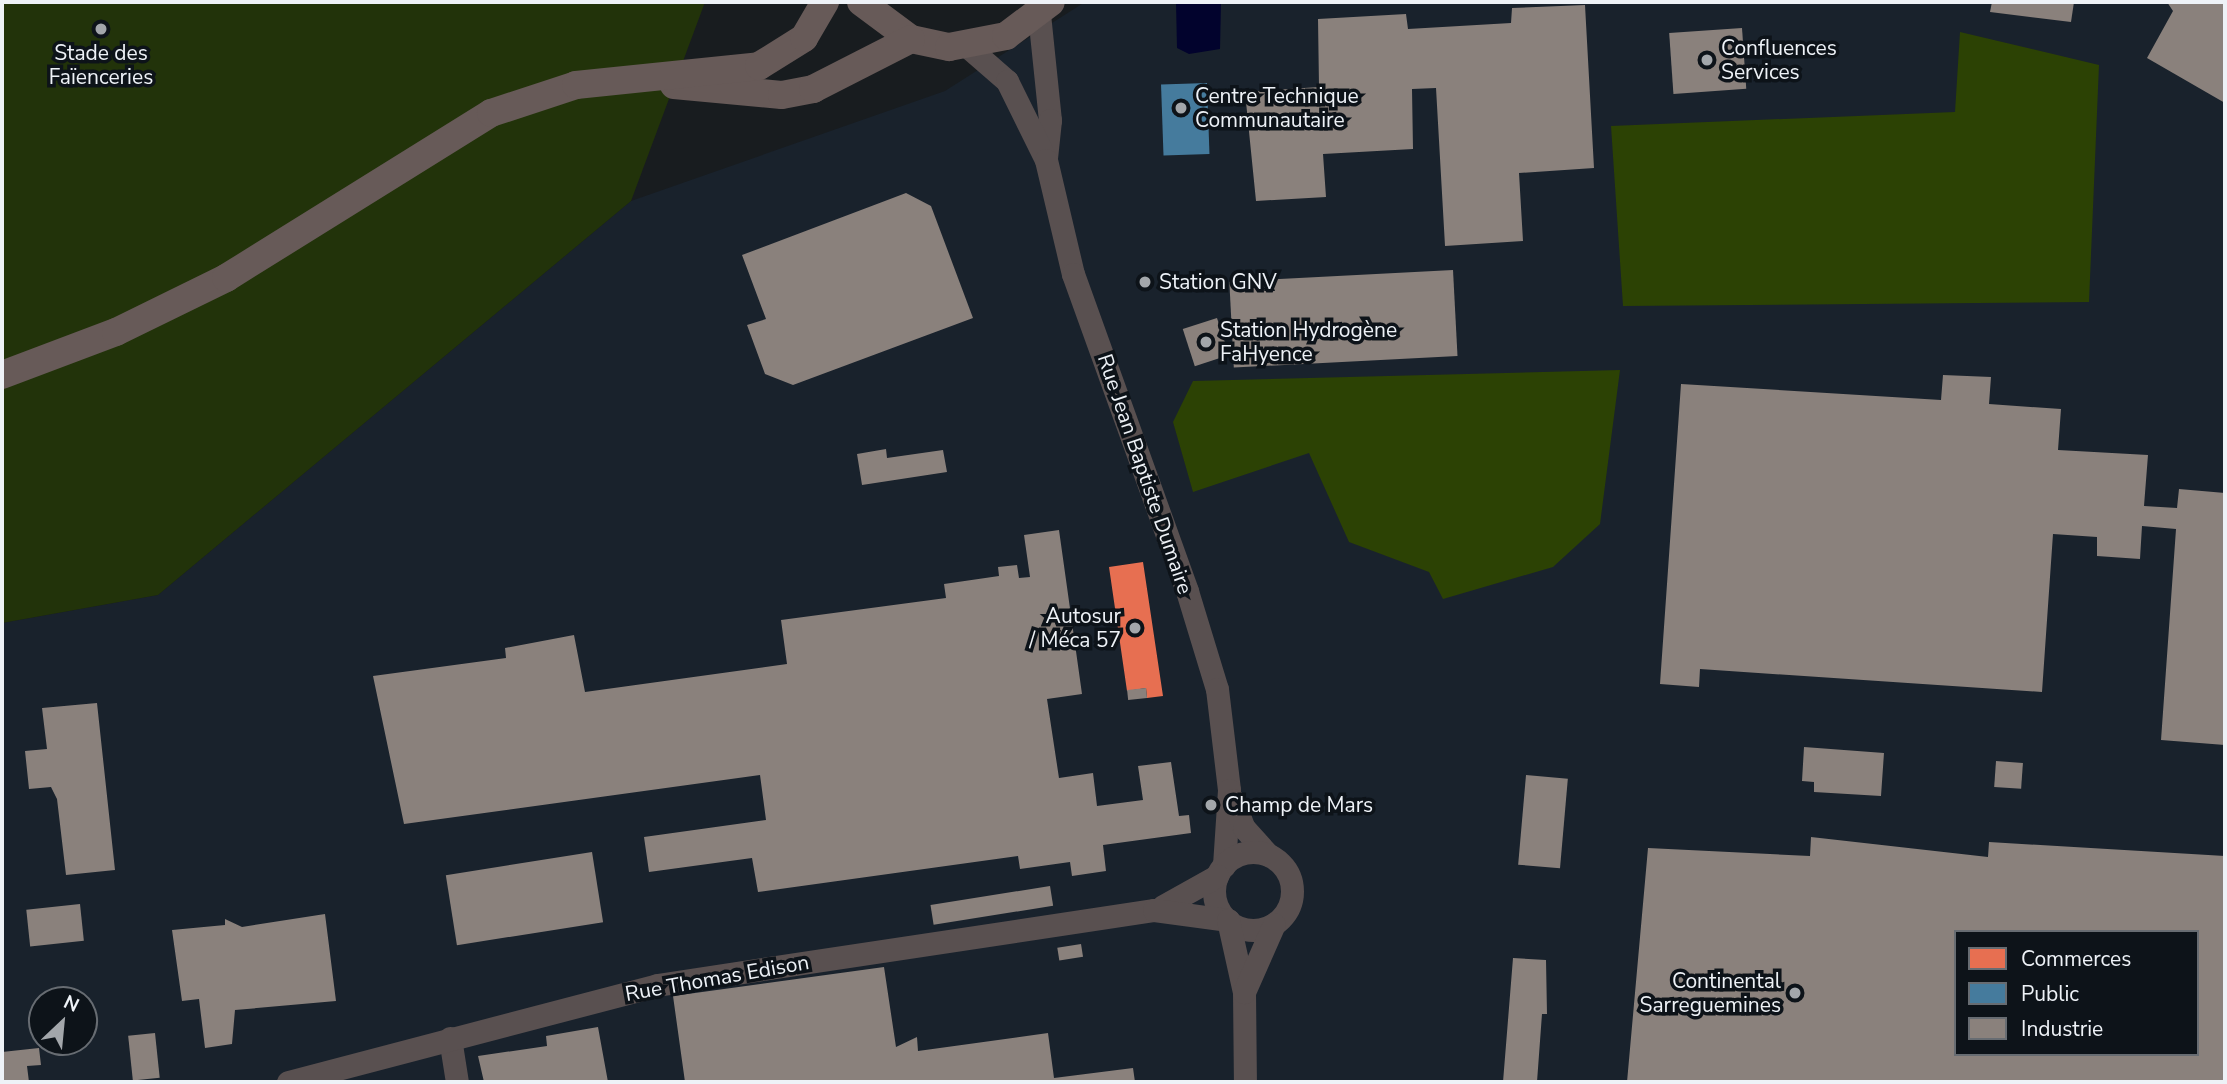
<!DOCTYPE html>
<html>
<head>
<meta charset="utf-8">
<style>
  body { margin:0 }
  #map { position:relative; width:2227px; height:1084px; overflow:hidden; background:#181c1f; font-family:"Nunito Sans",sans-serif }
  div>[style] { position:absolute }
  .built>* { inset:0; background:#19222c }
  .green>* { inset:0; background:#22330a }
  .forest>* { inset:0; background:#2c4204 }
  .water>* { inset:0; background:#02032d }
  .shops>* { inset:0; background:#e76f51 }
  .public>* { inset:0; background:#457b9d; transform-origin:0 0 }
  .industry>* { inset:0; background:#8a817c; transform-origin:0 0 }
  .minor>* { height:23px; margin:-11.5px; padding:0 11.5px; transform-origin:11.5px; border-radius:11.5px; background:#595050 }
  .minor>.ring { margin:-11.5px; padding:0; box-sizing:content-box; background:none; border:23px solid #595050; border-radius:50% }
  .major>* { height:28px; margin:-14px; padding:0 14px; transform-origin:14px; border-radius:14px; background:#675a58 }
  .dots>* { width:19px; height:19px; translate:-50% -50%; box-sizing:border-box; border:4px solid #0d1319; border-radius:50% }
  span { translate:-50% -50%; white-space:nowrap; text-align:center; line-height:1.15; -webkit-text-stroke:7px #0d1319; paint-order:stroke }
  .poi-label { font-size:21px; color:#eef2f7 }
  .left { translate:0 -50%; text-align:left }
  .right { translate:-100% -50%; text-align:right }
  .street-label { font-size:21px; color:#eef2f7 }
  .frame { position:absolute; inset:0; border:4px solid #eef2f7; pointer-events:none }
  .legend { position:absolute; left:1954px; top:930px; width:245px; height:126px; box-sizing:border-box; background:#0d1319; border:2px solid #676c72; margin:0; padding:9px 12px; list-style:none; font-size:21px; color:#eef2f7 }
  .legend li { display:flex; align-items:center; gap:14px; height:35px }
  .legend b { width:35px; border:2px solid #676c72 }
  .north { position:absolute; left:28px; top:986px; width:70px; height:70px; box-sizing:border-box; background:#0d1319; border:2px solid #676c72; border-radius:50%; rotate:26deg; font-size:19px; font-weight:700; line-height:28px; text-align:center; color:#eef2f7 }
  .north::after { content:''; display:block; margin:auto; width:24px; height:32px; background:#a3a7ab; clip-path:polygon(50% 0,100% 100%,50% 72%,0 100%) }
</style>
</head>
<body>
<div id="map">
  <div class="built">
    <div style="clip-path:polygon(evenodd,1085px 2px,2225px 2px,2225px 1082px,2px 1082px,2px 623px,158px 595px,631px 201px,945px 91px,1085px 2px,1956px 932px,2197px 932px,2197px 1054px,1956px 1054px,1956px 932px,1085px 2px,42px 1000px,84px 1000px,84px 1042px,42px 1042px,42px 1000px)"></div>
  </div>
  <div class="green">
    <div style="clip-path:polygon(2px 2px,705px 2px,631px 201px,158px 595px,2px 623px)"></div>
  </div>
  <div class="forest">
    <div style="clip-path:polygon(1960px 32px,2099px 65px,2089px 302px,1623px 306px,1611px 126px,1955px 112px)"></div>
    <div style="clip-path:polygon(1620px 370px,1600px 524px,1553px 567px,1443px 599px,1429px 572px,1349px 542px,1309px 453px,1193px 492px,1173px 422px,1193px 381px)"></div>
  </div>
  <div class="water">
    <div style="clip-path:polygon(1176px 2px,1221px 2px,1220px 49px,1189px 54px,1177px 48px)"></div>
  </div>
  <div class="shops">
    <div style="clip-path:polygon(1143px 562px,1163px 696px,1147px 698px,1146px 688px,1127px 691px,1109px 567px)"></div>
  </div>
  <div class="public">
    <div style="left:1207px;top:83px;width:71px;height:46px;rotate:88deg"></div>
  </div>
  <div class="industry">
    <div style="clip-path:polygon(1992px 2px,2074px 2px,2071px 22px,1990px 12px)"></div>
    <div style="clip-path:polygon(2167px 2px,2225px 2px,2225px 103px,2147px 58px,2173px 11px)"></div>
    <div style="clip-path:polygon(1585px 5px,1594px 168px,1519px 173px,1523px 241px,1445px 246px,1436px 88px,1412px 89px,1413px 149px,1323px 154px,1326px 197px,1256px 201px,1245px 92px,1319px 87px,1318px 19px,1406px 14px,1408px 29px,1511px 23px,1512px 8px)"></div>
    <div style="left:1742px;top:28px;width:61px;height:73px;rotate:86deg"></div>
    <div style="clip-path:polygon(906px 193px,931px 206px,973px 318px,793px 385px,765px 374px,747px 325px,766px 319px,742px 255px)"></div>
    <div style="left:1453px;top:270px;width:86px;height:224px;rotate:87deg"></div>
    <div style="left:1217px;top:318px;width:39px;height:36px;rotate:72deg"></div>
    <div style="clip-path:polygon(1943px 375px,1991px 377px,1989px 404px,2061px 409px,2058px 450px,2148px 455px,2144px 506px,2177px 508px,2179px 489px,2225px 493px,2225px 745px,2161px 740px,2176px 529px,2142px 526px,2140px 559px,2097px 556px,2097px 537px,2053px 534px,2042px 692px,1700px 669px,1699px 687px,1660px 684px,1681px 384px,1941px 400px)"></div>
    <div style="clip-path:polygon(886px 449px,887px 458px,943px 450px,947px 472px,862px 485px,857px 454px)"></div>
    <div style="clip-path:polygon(1059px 530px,1082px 694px,1047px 699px,1059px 778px,1093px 773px,1097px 806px,1143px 800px,1138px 766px,1171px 762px,1179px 816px,1189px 815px,1191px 833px,1103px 845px,1106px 871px,1072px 876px,1070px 862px,1020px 869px,1018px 856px,758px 892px,752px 858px,649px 872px,644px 837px,766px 820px,760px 775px,404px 824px,373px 676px,506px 658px,505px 648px,574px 635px,585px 692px,787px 664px,781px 620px,946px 598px,944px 584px,999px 576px,998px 567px,1017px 565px,1019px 578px,1030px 577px,1024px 535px)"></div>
    <div style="left:1146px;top:688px;width:10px;height:19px;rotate:84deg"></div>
    <div style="clip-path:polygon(97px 703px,115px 870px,66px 875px,57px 799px,51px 787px,29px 789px,25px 751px,47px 749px,42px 708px)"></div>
    <div style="clip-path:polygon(1804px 747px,1884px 753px,1881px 796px,1814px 792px,1814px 782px,1802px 781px)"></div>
    <div style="left:1996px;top:761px;width:27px;height:26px;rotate:4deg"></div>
    <div style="left:1526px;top:775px;width:42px;height:90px;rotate:5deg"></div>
    <div style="clip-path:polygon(evenodd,1811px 837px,1988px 857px,1989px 842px,2225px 856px,2225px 1082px,1627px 1082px,1648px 848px,1810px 856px,1811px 837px,1956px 932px,2197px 932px,2197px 1054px,1956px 1054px,1956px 932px)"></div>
    <div style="left:592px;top:852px;width:71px;height:148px;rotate:81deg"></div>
    <div style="left:1050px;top:886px;width:20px;height:121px;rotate:81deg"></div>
    <div style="left:80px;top:904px;width:37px;height:54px;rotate:84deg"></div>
    <div style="clip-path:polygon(325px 914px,336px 1001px,235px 1010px,232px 1044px,205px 1048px,199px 999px,182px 1001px,172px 930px,225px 925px,225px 919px,242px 927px)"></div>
    <div style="left:1081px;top:944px;width:13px;height:24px;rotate:81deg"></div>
    <div style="clip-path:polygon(1513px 958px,1546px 960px,1547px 1014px,1542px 1014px,1537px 1082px,1503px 1082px)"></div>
    <div style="clip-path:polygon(884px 967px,896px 1047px,917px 1037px,918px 1051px,1048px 1033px,1054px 1078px,1133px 1068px,1135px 1082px,685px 1082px,673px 996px)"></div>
    <div style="clip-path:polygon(598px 1027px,608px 1082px,484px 1082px,478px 1056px,547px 1046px,546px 1036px)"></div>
    <div style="left:155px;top:1033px;width:45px;height:27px;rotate:84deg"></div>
    <div style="clip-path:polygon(39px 1048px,41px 1065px,27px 1066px,29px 1082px,2px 1082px,2px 1052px)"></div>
  </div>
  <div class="minor">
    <div style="left:1039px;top:14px;width:107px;rotate:84.1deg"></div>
    <div style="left:1050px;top:120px;width:37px;rotate:96deg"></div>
    <div style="left:968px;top:47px;width:52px;rotate:41.1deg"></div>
    <div style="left:1007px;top:81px;width:88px;rotate:63.7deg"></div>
    <div style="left:1046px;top:160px;width:117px;rotate:76.7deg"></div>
    <div style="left:1073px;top:274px;width:337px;rotate:70.2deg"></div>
    <div style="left:1187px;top:591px;width:102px;rotate:73deg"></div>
    <div style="left:1217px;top:689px;width:102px;rotate:83.2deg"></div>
    <div style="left:1229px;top:790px;width:76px;rotate:93.8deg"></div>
    <div style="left:1233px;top:800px;width:30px;rotate:69deg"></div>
    <div style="left:1244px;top:828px;width:36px;rotate:48deg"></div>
    <div class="ring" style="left:1214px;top:852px;width:55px;height:55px"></div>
    <div style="left:1163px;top:906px;width:62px;rotate:-29.1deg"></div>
    <div style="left:1244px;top:992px;width:90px;rotate:89.4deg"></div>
    <div style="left:450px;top:1038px;width:45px;rotate:81deg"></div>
    <div style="left:288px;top:1082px;width:382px;rotate:-14.7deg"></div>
    <div style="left:657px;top:985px;width:503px;rotate:-8.58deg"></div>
    <div style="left:1154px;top:910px;width:75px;rotate:7.7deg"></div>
    <div style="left:1228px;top:920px;width:74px;rotate:77.5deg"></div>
    <div style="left:1244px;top:992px;width:74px;rotate:-66.2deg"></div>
  </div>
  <div class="major">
    <div style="left:861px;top:2px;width:62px;rotate:36.5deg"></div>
    <div style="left:911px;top:39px;width:39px;rotate:12deg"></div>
    <div style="left:949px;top:47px;width:58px;rotate:-10.9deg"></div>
    <div style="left:1006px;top:36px;width:56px;rotate:-37.1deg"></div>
    <div style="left:674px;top:85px;width:108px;rotate:5.3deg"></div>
    <div style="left:782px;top:95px;width:32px;rotate:-11deg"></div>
    <div style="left:813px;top:89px;width:110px;rotate:-27deg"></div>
    <div style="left:2px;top:375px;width:122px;rotate:-20.7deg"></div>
    <div style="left:116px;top:332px;width:123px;rotate:-26.1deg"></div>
    <div style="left:226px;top:278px;width:312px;rotate:-31.9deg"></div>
    <div style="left:491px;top:113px;width:89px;rotate:-18.2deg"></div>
    <div style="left:576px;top:85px;width:184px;rotate:-5.9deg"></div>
    <div style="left:759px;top:66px;width:53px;rotate:-31.9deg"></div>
    <div style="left:804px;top:38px;width:42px;rotate:-59.7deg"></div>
  </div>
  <div class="dots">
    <div style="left:101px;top:29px;background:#a3a7ab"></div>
    <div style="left:1707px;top:60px;background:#a3a7ab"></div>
    <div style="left:1181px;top:108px;background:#a3a7ab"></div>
    <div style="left:1145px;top:282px;background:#a3a7ab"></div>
    <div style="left:1206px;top:342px;background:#a3a7ab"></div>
    <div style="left:1135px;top:628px;background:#a3a7ab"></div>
    <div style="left:1211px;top:805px;background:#a3a7ab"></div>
    <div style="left:1795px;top:993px;background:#a3a7ab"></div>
  </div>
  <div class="poi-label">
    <span class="left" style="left:1721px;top:60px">Confluences<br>Services</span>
    <span style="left:101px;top:65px">Stade des<br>Faïenceries</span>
    <span class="left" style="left:1195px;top:108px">Centre Technique<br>Communautaire</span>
    <span class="left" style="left:1159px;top:282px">Station GNV</span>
    <span class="left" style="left:1220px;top:342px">Station Hydrogène<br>FaHyence</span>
    <span class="right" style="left:1121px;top:628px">Autosur<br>/ Méca 57</span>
    <span class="left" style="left:1225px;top:805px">Champ de Mars</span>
    <span class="right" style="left:1781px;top:993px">Continental<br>Sarreguemines</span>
  </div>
  <div class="street-label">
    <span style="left:1145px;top:474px;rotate:71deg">Rue Jean Baptiste Dumaire</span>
    <span style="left:717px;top:978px;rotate:-10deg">Rue Thomas Edison</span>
  </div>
  <div class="frame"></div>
  <ul class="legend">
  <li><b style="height:19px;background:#e76f51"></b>Commerces</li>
  <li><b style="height:19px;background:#457b9d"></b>Public</li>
  <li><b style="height:19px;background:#8a817c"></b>Industrie</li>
  </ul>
  <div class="north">N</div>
</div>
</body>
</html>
